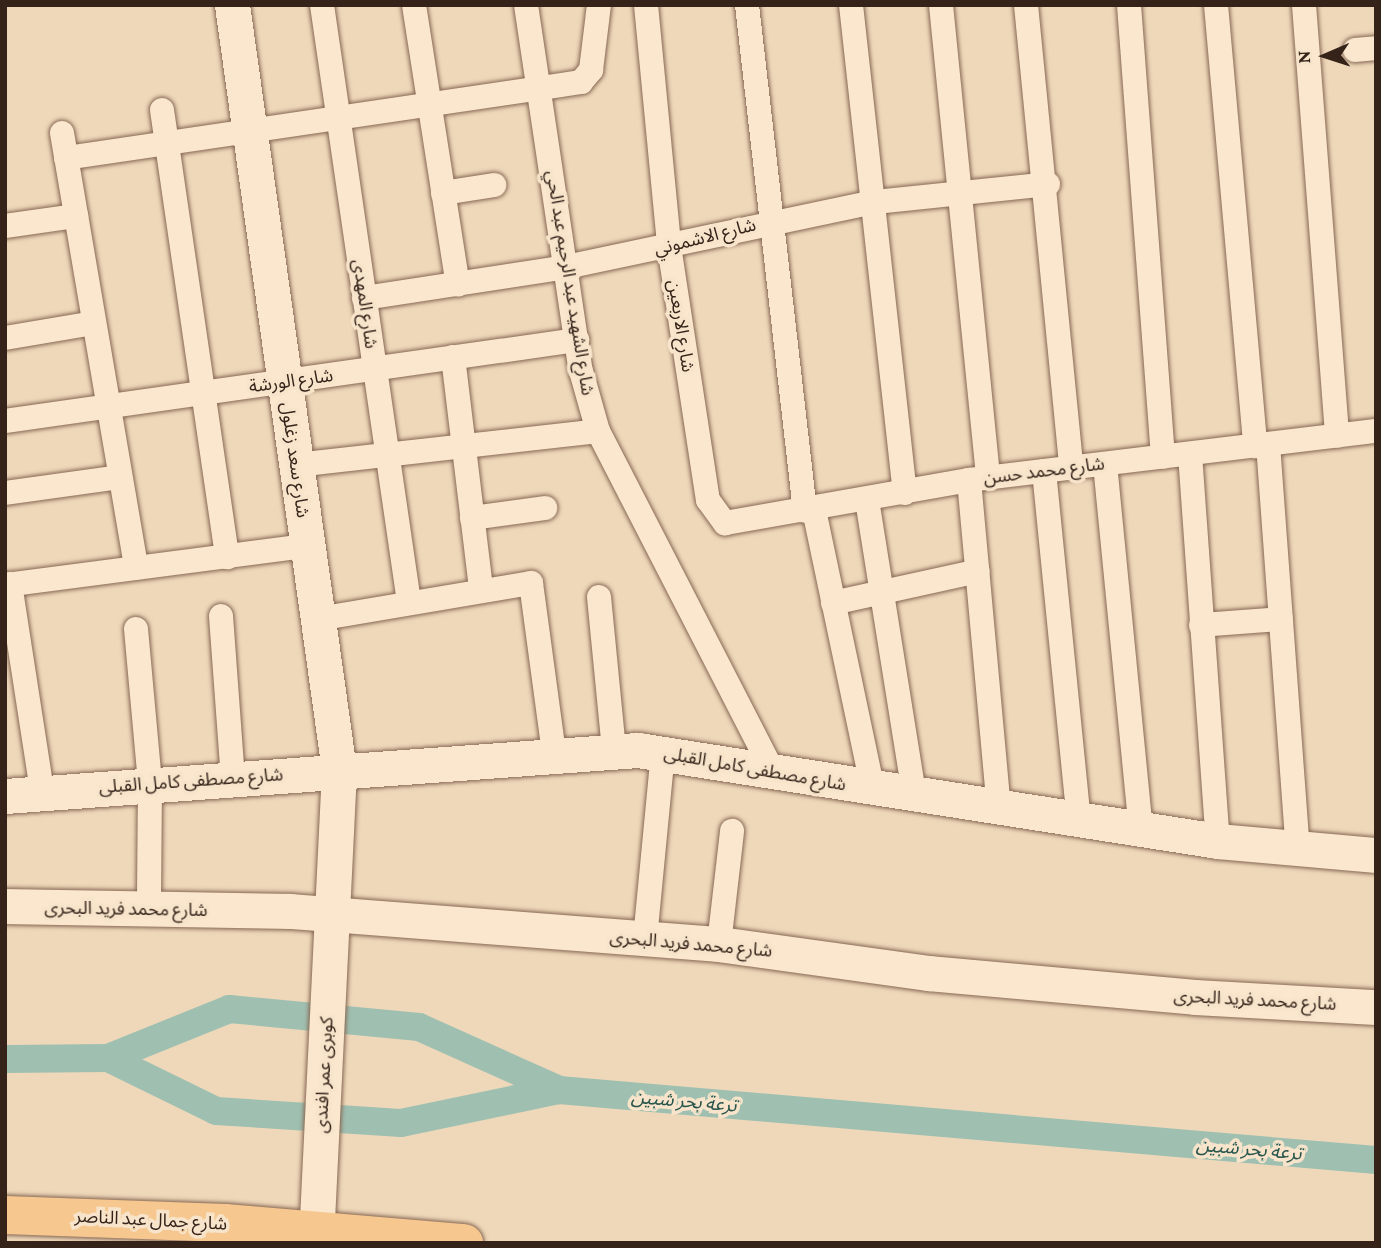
<!DOCTYPE html>
<html>
<head>
<meta charset="utf-8">
<style>
  body { margin:0 }
  #map { position:relative; width:1381px; height:1248px; overflow:hidden; background:#efd8ba; font-family:"Crimson Pro","Noto Sans Arabic",serif }
  div>[style] { position:absolute }
  .canal>* { height:28px; margin:-14px; padding:0 14px; transform-origin:14px; border-radius:14px; background:#9fc0b1 }
  .roads { filter:drop-shadow(0 0 2px #876854) drop-shadow(0 0 2px #876854) }
  .street>* { height:24px; margin:-12px; padding:0 12px; transform-origin:12px; border-radius:12px; background:#fae7cd }
  .secondary>* { height:35px; margin:-17.5px; padding:0 17.5px; transform-origin:17.5px; border-radius:17.5px; background:#fae7cd }
  .primary>* { height:38px; margin:-19px; padding:0 19px; transform-origin:19px; border-radius:19px; background:#f6c88f }
  span { translate:-50% -50%; white-space:nowrap; text-align:center; line-height:1.15; -webkit-text-stroke:7px #f7e4ca; paint-order:stroke }
  .street-label { font-size:18px; color:#35231a }
  .water-label { font-size:19px; color:#28554c; font-style:italic }
  .frame { position:absolute; inset:0; border:7px solid #35231a; pointer-events:none }
  .north { position:absolute; left:1290px; top:21px; width:70px; height:70px; -webkit-text-stroke:5px #f7e4ca; paint-order:stroke; rotate:267deg; font-size:19px; font-weight:700; line-height:28px; text-align:center; color:#35231a }
  .north::after { content:''; display:block; margin:auto; width:24px; height:32px; background:#35231a; clip-path:polygon(50% 0,100% 100%,50% 72%,0 100%) }
</style>
</head>
<body>
<div id="map">
  <div class="canal">
    <div style="left:108px;top:1058px;width:131px;rotate:-22deg"></div>
    <div style="left:229px;top:1009px;width:191px;rotate:5.4deg"></div>
    <div style="left:419px;top:1027px;width:154px;rotate:24.2deg"></div>
    <div style="left:5px;top:1059px;width:103px;rotate:-0.6deg"></div>
    <div style="left:108px;top:1058px;width:120px;rotate:26.1deg"></div>
    <div style="left:216px;top:1111px;width:185px;rotate:3.7deg"></div>
    <div style="left:401px;top:1123px;width:161px;rotate:-11.8deg"></div>
    <div style="left:559px;top:1090px;width:820px;rotate:4.9deg"></div>
  </div>
  <div class="roads">
    <div class="street">
      <div style="left:322px;top:5px;width:603px;rotate:81.71deg"></div>
      <div style="left:414px;top:5px;width:283px;rotate:81.1deg"></div>
      <div style="left:526px;top:5px;width:370px;rotate:81.5deg"></div>
      <div style="left:581px;top:371px;width:62px;rotate:74.2deg"></div>
      <div style="left:598px;top:431px;width:383px;rotate:62.8deg"></div>
      <div style="left:646px;top:5px;width:242px;rotate:84.5deg"></div>
      <div style="left:669px;top:246px;width:257px;rotate:81.3deg"></div>
      <div style="left:708px;top:500px;width:29px;rotate:54deg"></div>
      <div style="left:725px;top:523px;width:248px;rotate:-10deg"></div>
      <div style="left:969px;top:480px;width:410px;rotate:-6.9deg"></div>
      <div style="left:747px;top:5px;width:509px;rotate:83.46deg"></div>
      <div style="left:851px;top:5px;width:491px;rotate:83.7deg"></div>
      <div style="left:941px;top:5px;width:475px;rotate:84.3deg"></div>
      <div style="left:1026px;top:5px;width:465px;rotate:84.4deg"></div>
      <div style="left:1129px;top:5px;width:453px;rotate:85.7deg"></div>
      <div style="left:1216px;top:5px;width:443px;rotate:84.9deg"></div>
      <div style="left:1304px;top:5px;width:432px;rotate:85.6deg"></div>
      <div style="left:1355px;top:50px;width:21px;rotate:-5deg"></div>
      <div style="left:162px;top:110px;width:452px;rotate:81.7deg"></div>
      <div style="left:62px;top:133px;width:441px;rotate:80.3deg"></div>
      <div style="left:66px;top:158px;width:521px;rotate:-8.39deg"></div>
      <div style="left:581px;top:82px;width:16px;rotate:-50deg"></div>
      <div style="left:591px;top:70px;width:65px;rotate:-83deg"></div>
      <div style="left:443px;top:193px;width:52px;rotate:-8.9deg"></div>
      <div style="left:5px;top:226px;width:72px;rotate:-8deg"></div>
      <div style="left:364px;top:298px;width:204px;rotate:-8.7deg"></div>
      <div style="left:566px;top:267px;width:316px;rotate:-11.9deg"></div>
      <div style="left:875px;top:202px;width:174px;rotate:-5.9deg"></div>
      <div style="left:5px;top:338px;width:90px;rotate:-9.6deg"></div>
      <div style="left:453px;top:357px;width:235px;rotate:83.1deg"></div>
      <div style="left:5px;top:421px;width:578px;rotate:-8.06deg"></div>
      <div style="left:1268px;top:444px;width:405px;rotate:85.8deg"></div>
      <div style="left:1190px;top:454px;width:388px;rotate:85.9deg"></div>
      <div style="left:1105px;top:464px;width:367px;rotate:84.4deg"></div>
      <div style="left:296px;top:465px;width:304px;rotate:-6.4deg"></div>
      <div style="left:1044px;top:471px;width:350px;rotate:84.3deg"></div>
      <div style="left:969px;top:480px;width:329px;rotate:84.8deg"></div>
      <div style="left:5px;top:493px;width:116px;rotate:-7.9deg"></div>
      <div style="left:867px;top:500px;width:299px;rotate:80.9deg"></div>
      <div style="left:814px;top:510px;width:286px;rotate:78.1deg"></div>
      <div style="left:472px;top:518px;width:74px;rotate:-7.8deg"></div>
      <div style="left:10px;top:584px;width:209px;rotate:81.2deg"></div>
      <div style="left:5px;top:585px;width:305px;rotate:-7.4deg"></div>
      <div style="left:599px;top:597px;width:153px;rotate:84.4deg"></div>
      <div style="left:833px;top:603px;width:148px;rotate:-12.4deg"></div>
      <div style="left:221px;top:616px;width:162px;rotate:85.8deg"></div>
      <div style="left:318px;top:619px;width:216px;rotate:-9.6deg"></div>
      <div style="left:531px;top:583px;width:172px;rotate:82.3deg"></div>
      <div style="left:1201px;top:625px;width:80px;rotate:-4.3deg"></div>
      <div style="left:136px;top:629px;width:156px;rotate:84.8deg"></div>
      <div style="left:150px;top:784px;width:127px;rotate:90.5deg"></div>
      <div style="left:645px;top:939px;width:189px;rotate:-84.5deg"></div>
      <div style="left:719px;top:944px;width:114px;rotate:-83.4deg"></div>
    </div>
    <div class="secondary">
      <div style="left:232px;top:5px;width:772px;rotate:82.04deg"></div>
      <div style="left:339px;top:770px;width:464px;rotate:92.8deg"></div>
      <div style="left:5px;top:796px;width:635px;rotate:-4.16deg"></div>
      <div style="left:638px;top:750px;width:587px;rotate:8.92deg"></div>
      <div style="left:1218px;top:841px;width:159px;rotate:5.1deg"></div>
      <div style="left:5px;top:906px;width:285px;rotate:1deg"></div>
      <div style="left:290px;top:911px;width:430px;rotate:4.4deg"></div>
      <div style="left:719px;top:944px;width:211px;rotate:7.9deg"></div>
      <div style="left:928px;top:973px;width:268px;rotate:5.1deg"></div>
      <div style="left:1195px;top:997px;width:181px;rotate:3.2deg"></div>
    </div>
    <div class="primary">
      <div style="left:5px;top:1215px;width:220px;rotate:2.1deg"></div>
      <div style="left:225px;top:1223px;width:240px;rotate:4.8deg"></div>
    </div>
  </div>
  <div class="street-label">
    <span style="left:705px;top:237px;rotate:-14deg">شارع الاشموني</span>
    <span style="left:570px;top:283px;rotate:81deg">شارع الشهيد عبد الرحيم عبد الحي</span>
    <span style="left:365px;top:304px;rotate:82deg">شارع المهدى</span>
    <span style="left:681px;top:326px;rotate:81deg">شارع الاربعين</span>
    <span style="left:291px;top:381px;rotate:-8deg">شارع الورشة</span>
    <span style="left:295px;top:460px;rotate:82deg">شارع سعد زغلول</span>
    <span style="left:1044px;top:471px;rotate:-7deg">شارع محمد حسن</span>
    <span style="left:755px;top:769px;rotate:10deg">شارع مصطفى كامل القبلى</span>
    <span style="left:191px;top:781px;rotate:-4deg">شارع مصطفى كامل القبلى</span>
    <span style="left:126px;top:909px;rotate:1deg">شارع محمد فريد البحرى</span>
    <span style="left:691px;top:944px;rotate:5deg">شارع محمد فريد البحرى</span>
    <span style="left:1255px;top:1000px;rotate:3deg">شارع محمد فريد البحرى</span>
    <span style="left:324px;top:1075px;rotate:-87deg">كوبرى عمر افندى</span>
    <span style="left:151px;top:1220px;rotate:3deg">شارع جمال عبد الناصر</span>
  </div>
  <div class="water-label">
    <span style="left:684px;top:1101px;rotate:5deg">ترعة بحر شبين</span>
    <span style="left:1249px;top:1149px;rotate:5deg">ترعة بحر شبين</span>
  </div>
  <div class="frame"></div>
  <div class="north">N</div>
</div>
</body>
</html>
